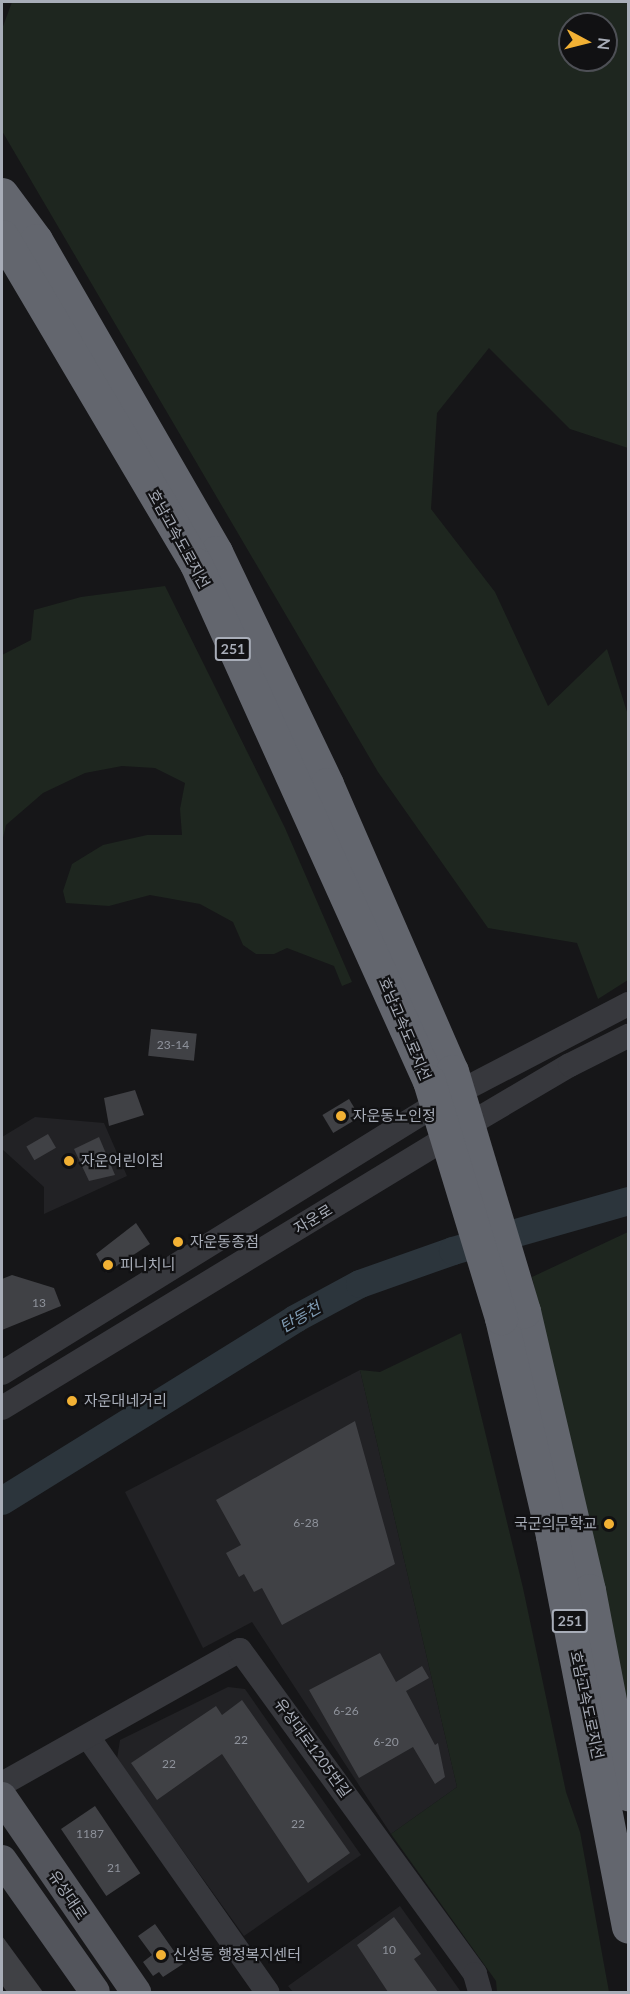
<!DOCTYPE html>
<html>
<head>
<meta charset="utf-8">
<style>
  body { margin:0 }
  #map { position:relative; width:630px; height:1994px; overflow:hidden; background:#161618; font-family:Lato,"Noto Sans KR",sans-serif }
  div>[style] { position:absolute }
  .built>* { inset:0; background:#222225 }
  .green>* { inset:0; background:#1e261f }
  .river>* { height:28px; margin:-14px; padding:0 14px; transform-origin:14px; border-radius:14px; background:#2c353c }
  .building>* { inset:0; background:#404145; transform-origin:0 0 }
  .minor>* { height:24px; margin:-12px; padding:0 12px; transform-origin:12px; border-radius:12px; background:#37383d }
  .major>* { height:30px; margin:-15px; padding:0 15px; transform-origin:15px; border-radius:15px; background:#53555c }
  .highway>* { height:33px; margin:-16.5px; padding:0 16.5px; transform-origin:16.5px; border-radius:16.5px; background:#63666e }
  .highway-bridge>* { height:33px; margin:-16.5px; padding:0 16.5px; transform-origin:16.5px; border-radius:16.5px; background:#63666e }
  .dots>* { width:16px; height:16px; translate:-50% -50%; box-sizing:border-box; border:3px solid #111113; border-radius:50% }
  span { translate:-50% -50%; white-space:nowrap; text-align:center; line-height:1.15; -webkit-text-stroke:4.5px #111113; paint-order:stroke }
  .number-label { font-size:12px; color:#8e929b }
  .number-label span { -webkit-text-stroke-width:0 }
  .shield-label span { padding:2px 4px; background:#111113; border:2px solid; border-radius:4px; -webkit-text-stroke-width:0 }
  .shield-label { font-size:14px; color:#a8adb8; font-weight:700 }
  .street-label { font-size:15px; color:#a8adb8 }
  .poi-label { font-size:15px; color:#a8adb8 }
  .left { translate:0 -50%; text-align:left }
  .right { translate:-100% -50%; text-align:right }
  .water-label { font-size:16px; color:#7f9bb3; font-style:italic }
  .frame { position:absolute; inset:0; border:3px solid #a8adb8; pointer-events:none }
  .north { position:absolute; left:558px; top:12px; width:60px; height:60px; box-sizing:border-box; background:#111113; border:2px solid #4d4f55; border-radius:50%; rotate:97deg; font-size:16px; font-weight:700; line-height:24px; text-align:center; color:#a8adb8 }
  .north::after { content:''; display:block; margin:auto; width:21px; height:27px; background:#f2b134; clip-path:polygon(50% 0,100% 100%,50% 72%,0 100%) }
</style>
</head>
<body>
<div id="map">
  <div class="built">
    <div style="clip-path:polygon(35px 1117px,104px 1123px,127px 1176px,44px 1214px,44px 1187px,2px 1149px,2px 1137px)"></div>
    <div style="clip-path:polygon(360px 1370px,457px 1787px,391px 1834px,252px 1622px,203px 1648px,125px 1492px)"></div>
    <div style="clip-path:polygon(228px 1687px,245px 1689px,361px 1855px,244px 1936px,117px 1759px,120px 1740px)"></div>
    <div style="clip-path:polygon(400px 1906px,461px 1992px,293px 1992px,288px 1986px)"></div>
  </div>
  <div class="green">
    <div style="clip-path:polygon(evenodd,12px 2px,628px 2px,628px 448px,570px 429px,489px 348px,437px 413px,431px 509px,495px 592px,548px 706px,607px 649px,628px 715px,628px 980px,598px 999px,577px 943px,488px 928px,378px 772px,2px 131px,2px 29px,12px 2px,570px 24px,606px 24px,606px 60px,570px 60px,570px 24px)"></div>
    <div style="clip-path:polygon(165px 586px,285px 828px,352px 982px,342px 986px,334px 966px,287px 948px,274px 954px,256px 954px,243px 945px,233px 922px,200px 904px,150px 895px,109px 906px,66px 903px,63px 891px,72px 864px,103px 845px,147px 835px,182px 835px,180px 809px,185px 783px,155px 768px,122px 766px,85px 773px,43px 793px,6px 825px,2px 842px,2px 655px,31px 640px,34px 610px,81px 597px)"></div>
    <div style="clip-path:polygon(628px 1232px,628px 1718px,602px 1584px,532px 1277px)"></div>
    <div style="clip-path:polygon(461px 1333px,523px 1588px,566px 1792px,580px 1832px,609px 1992px,497px 1992px,496px 1981px,391px 1834px,457px 1787px,360px 1370px,380px 1372px)"></div>
  </div>
  <div class="river">
    <div style="left:2px;top:1501px;width:345px;rotate:-31.8deg"></div>
    <div style="left:295px;top:1319px;width:74px;rotate:-28.3deg"></div>
    <div style="left:360px;top:1284px;width:99px;rotate:-19.5deg"></div>
    <div style="left:453px;top:1251px;width:182px;rotate:-15.9deg"></div>
  </div>
  <div class="building">
    <div style="left:151px;top:1029px;width:46px;height:27px;rotate:6deg"></div>
    <div style="clip-path:polygon(135px 1090px,144px 1115px,109px 1126px,104px 1098px)"></div>
    <div style="left:349px;top:1099px;width:21px;height:31px;rotate:59deg"></div>
    <div style="left:48px;top:1134px;width:16px;height:25px;rotate:60deg"></div>
    <div style="clip-path:polygon(99px 1137px,115px 1175px,89px 1181px,74px 1149px)"></div>
    <div style="clip-path:polygon(136px 1223px,150px 1244px,106px 1273px,96px 1254px)"></div>
    <div style="clip-path:polygon(12px 1275px,54px 1288px,61px 1306px,2px 1330px,2px 1279px)"></div>
    <div style="clip-path:polygon(355px 1421px,395px 1564px,282px 1625px,262px 1588px,254px 1592px,244px 1574px,239px 1577px,226px 1553px,241px 1545px,216px 1500px)"></div>
    <div style="clip-path:polygon(380px 1653px,396px 1682px,422px 1666px,429px 1678px,406px 1691px,435px 1745px,438px 1743px,445px 1777px,435px 1784px,413px 1747px,359px 1778px,309px 1690px)"></div>
    <div style="clip-path:polygon(242px 1700px,350px 1853px,308px 1883px,222px 1754px,157px 1800px,131px 1763px,216px 1706px,222px 1715px)"></div>
    <div style="left:95px;top:1806px;width:81px;height:41px;rotate:56deg"></div>
    <div style="clip-path:polygon(394px 1917px,421px 1954px,414px 1959px,438px 1992px,388px 1992px,357px 1945px)"></div>
    <div style="clip-path:polygon(155px 1924px,183px 1964px,163px 1977px,159px 1972px,153px 1976px,143px 1962px,152px 1955px,138px 1936px)"></div>
    <div style="clip-path:polygon(2px 1936px,43px 1992px,7px 1992px,2px 1985px)"></div>
  </div>
  <div class="minor">
    <div style="left:2px;top:1373px;width:515px;rotate:-31.75deg"></div>
    <div style="left:440px;top:1102px;width:212px;rotate:-27.5deg"></div>
    <div style="left:2px;top:1408px;width:525px;rotate:-31.3deg"></div>
    <div style="left:451px;top:1135px;width:138px;rotate:-30.5deg"></div>
    <div style="left:570px;top:1065px;width:65px;rotate:-26.6deg"></div>
    <div style="left:88px;top:1737px;width:312px;rotate:54.9deg"></div>
    <div style="left:2px;top:1784px;width:273px;rotate:-29.4deg"></div>
    <div style="left:240px;top:1650px;width:400px;rotate:54deg"></div>
    <div style="left:475px;top:1974px;width:19px;rotate:74deg"></div>
  </div>
  <div class="major">
    <div style="left:2px;top:1797px;width:237px;rotate:55.5deg"></div>
    <div style="left:2px;top:1860px;width:161px;rotate:54.8deg"></div>
  </div>
  <div class="highway">
    <div style="left:2px;top:194px;width:57px;rotate:53.5deg"></div>
    <div style="left:36px;top:240px;width:360px;rotate:60deg"></div>
    <div style="left:216px;top:552px;width:257px;rotate:64.4deg"></div>
    <div style="left:327px;top:784px;width:313px;rotate:66.5deg"></div>
    <div style="left:2px;top:236px;width:381px;rotate:59.4deg"></div>
    <div style="left:196px;top:564px;width:567px;rotate:65.74deg"></div>
    <div style="left:524px;top:1311px;width:286px;rotate:76.9deg"></div>
    <div style="left:589px;top:1590px;width:208px;rotate:79.2deg"></div>
    <div style="left:501px;top:1318px;width:224px;rotate:76.8deg"></div>
    <div style="left:552px;top:1536px;width:398px;rotate:79deg"></div>
  </div>
  <div class="highway-bridge">
    <div style="left:452px;top:1071px;width:251px;rotate:73.3deg"></div>
    <div style="left:429px;top:1081px;width:248px;rotate:73.1deg"></div>
  </div>
  <div class="dots">
    <div style="left:341px;top:1116px;background:#f2b134"></div>
    <div style="left:69px;top:1161px;background:#f2b134"></div>
    <div style="left:178px;top:1242px;background:#f2b134"></div>
    <div style="left:108px;top:1265px;background:#f2b134"></div>
    <div style="left:72px;top:1401px;background:#f2b134"></div>
    <div style="left:609px;top:1524px;background:#f2b134"></div>
    <div style="left:161px;top:1955px;background:#f2b134"></div>
  </div>
  <div class="number-label">
    <span style="left:173px;top:1045px">23-14</span>
    <span style="left:39px;top:1303px">13</span>
    <span style="left:306px;top:1523px">6-28</span>
    <span style="left:346px;top:1711px">6-26</span>
    <span style="left:241px;top:1740px">22</span>
    <span style="left:386px;top:1742px">6-20</span>
    <span style="left:169px;top:1764px">22</span>
    <span style="left:298px;top:1824px">22</span>
    <span style="left:90px;top:1834px">1187</span>
    <span style="left:114px;top:1868px">21</span>
    <span style="left:389px;top:1950px">10</span>
  </div>
  <div class="shield-label">
    <span style="left:233px;top:649px">251</span>
    <span style="left:570px;top:1621px">251</span>
  </div>
  <div class="street-label">
    <span style="left:179px;top:539px;rotate:61deg">호남고속도로지선</span>
    <span style="left:405px;top:1029px;rotate:67deg">호남고속도로지선</span>
    <span style="left:313px;top:1219px;rotate:-31deg">자운로</span>
    <span style="left:587px;top:1705px;rotate:78deg">호남고속도로지선</span>
    <span style="left:313px;top:1748px;rotate:54deg">유성대로1205번길</span>
    <span style="left:68px;top:1895px;rotate:56deg">유성대로</span>
  </div>
  <div class="poi-label">
    <span class="left" style="left:353px;top:1116px">자운동노인정</span>
    <span class="left" style="left:81px;top:1161px">자운어린이집</span>
    <span class="left" style="left:190px;top:1242px">자운동종점</span>
    <span class="left" style="left:120px;top:1265px">피니치니</span>
    <span class="left" style="left:84px;top:1401px">자운대네거리</span>
    <span class="right" style="left:597px;top:1524px">국군의무학교</span>
    <span class="left" style="left:173px;top:1955px">신성동 행정복지센터</span>
  </div>
  <div class="water-label">
    <span style="left:300px;top:1317px;rotate:-30deg">탄동천</span>
  </div>
  <div class="frame"></div>
  <div class="north">N</div>
</div>
</body>
</html>
